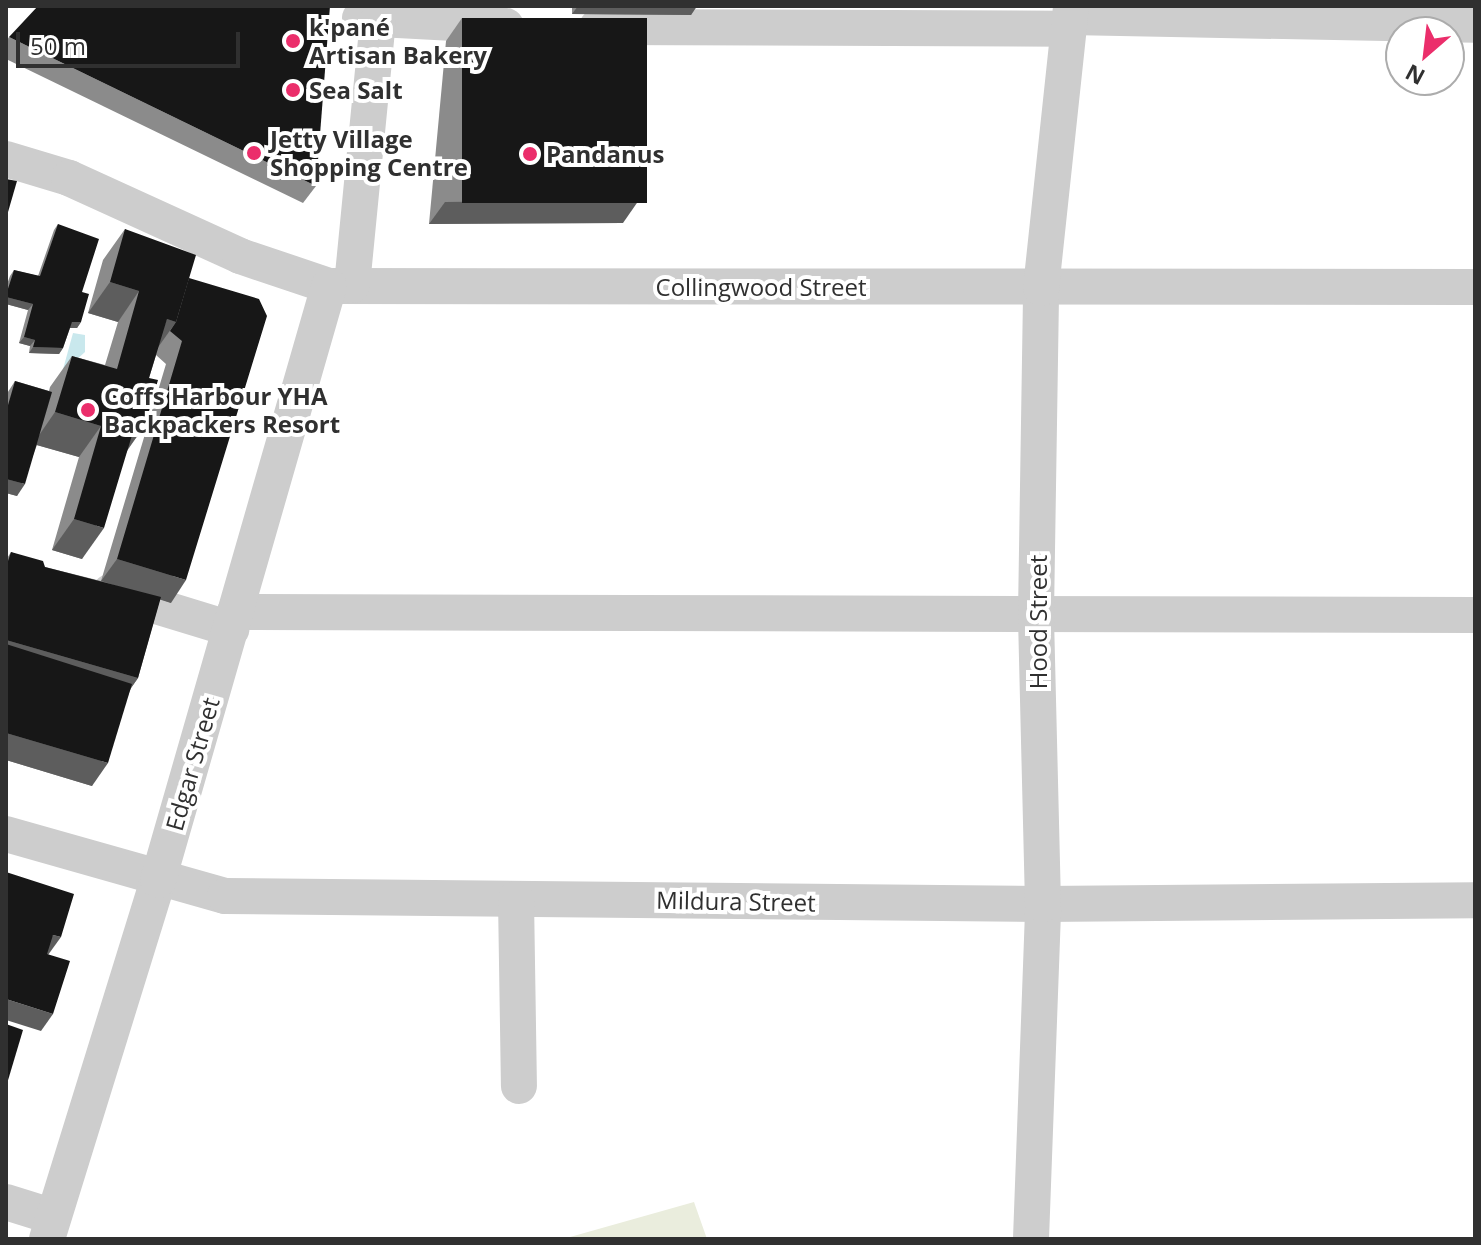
<!DOCTYPE html>
<html>
<head>
<meta charset="utf-8">
<style>
  body { margin:0 }
  #map { position:relative; width:1481px; height:1245px; overflow:hidden; background:#fff; font-family:"Open Sans",sans-serif }
  div>[style] { position:absolute }
  .green>* { inset:0; background:#eaeddd }
  .water>* { inset:0; background:#c9e8ed }
  .minor>* { height:36px; margin:-18px; padding:0 18px; transform-origin:18px; border-radius:18px; background:#cdcdcd }
  .wall>* { inset:0; background:#8b8b8b }
  .shaded-wall>* { inset:0; background:#5d5d5d }
  .building>* { inset:0; background:#171717; transform-origin:0 0 }
  .dots>* { width:22px; height:22px; translate:-50% -50%; box-sizing:border-box; border:4px solid #fff; border-radius:50% }
  span { translate:-50% -50%; white-space:nowrap; text-align:center; line-height:1.15; -webkit-text-stroke:8px #fff; paint-order:stroke }
  .poi-label { font-size:24px; color:#303030; font-weight:700 }
  .left { translate:0 -50%; text-align:left }
  .street-label { font-size:24px; color:#303030 }
  .frame { position:absolute; inset:0; border:8px solid #303030; pointer-events:none }
  .north { position:absolute; left:1385px; top:16px; width:80px; height:80px; box-sizing:border-box; background:#fff; border:2px solid #acacac; border-radius:50%; rotate:208deg; font-size:22px; font-weight:700; line-height:32px; text-align:center; color:#303030 }
  .north::after { content:''; display:block; margin:auto; width:28px; height:36px; background:#eb2e6b; clip-path:polygon(50% 0,100% 100%,50% 72%,0 100%) }
  .scale { position:absolute; left:16px; top:32px; width:224px; height:36px; box-sizing:border-box; border:4px solid #303030; border-top:0; padding-left:10px; font-size:24px; line-height:28px; white-space:nowrap; color:#303030; -webkit-text-stroke:6px #fff; paint-order:stroke }
</style>
</head>
<body>
<div id="map">
  <div class="green">
    <div style="clip-path:polygon(694px 1202px,707px 1239px,563px 1239px)"></div>
  </div>
  <div class="water">
    <div style="clip-path:polygon(73px 333px,85px 335px,85px 352px,62px 373px)"></div>
  </div>
  <div class="minor">
    <div style="left:1070px;top:17px;width:405px;rotate:1.1deg"></div>
    <div style="left:360px;top:18px;width:146px;rotate:3.1deg"></div>
    <div style="left:597px;top:27px;width:471px;rotate:0.2deg"></div>
    <div style="left:6px;top:159px;width:66px;rotate:16.8deg"></div>
    <div style="left:69px;top:178px;width:188px;rotate:24.5deg"></div>
    <div style="left:240px;top:256px;width:94px;rotate:18.6deg"></div>
    <div style="left:329px;top:286px;width:1146px;rotate:0.05deg"></div>
    <div style="left:352px;top:285px;width:266px;rotate:-84.4deg"></div>
    <div style="left:110px;top:592px;width:127px;rotate:17deg"></div>
    <div style="left:235px;top:612px;width:1240px;rotate:0.14deg"></div>
    <div style="left:6px;top:834px;width:228px;rotate:15.8deg"></div>
    <div style="left:225px;top:896px;width:818px;rotate:0.56deg"></div>
    <div style="left:1043px;top:904px;width:432px;rotate:-0.5deg"></div>
    <div style="left:516px;top:899px;width:187px;rotate:89.1deg"></div>
    <div style="left:6px;top:1202px;width:47px;rotate:17.3deg"></div>
    <div style="left:47px;top:1239px;width:376px;rotate:-72.8deg"></div>
    <div style="left:158px;top:880px;width:618px;rotate:-73.94deg"></div>
    <div style="left:1031px;top:1239px;width:335px;rotate:-87.9deg"></div>
    <div style="left:1043px;top:904px;width:290px;rotate:-91.4deg"></div>
    <div style="left:1036px;top:614px;width:326px;rotate:-89.1deg"></div>
    <div style="left:1041px;top:288px;width:284px;rotate:-83.9deg"></div>
  </div>
  <div class="wall">
    <div style="clip-path:polygon(572px 6px,697px 6px,691px 15px,572px 14px)"></div>
    <div style="clip-path:polygon(462px 18px,623px 223px,429px 224px,446px 41px)"></div>
    <div style="clip-path:polygon(9px 37px,316px 186px,303px 203px,6px 59px,6px 42px)"></div>
    <div style="clip-path:polygon(58px 224px,82px 292px,81px 322px,77px 328px,70px 328px,63px 348px,59px 354px,29px 353px,30px 346px,19px 343px,28px 310px,6px 304px,6px 287px,10px 276px,14px 270px,38px 276px,54px 230px)"></div>
    <div style="clip-path:polygon(125px 229px,189px 278px,171px 603px,160px 599px,138px 678px,131px 688px,92px 786px,6px 760px,6px 560px,11px 552px,45px 567px,101px 581px,166px 364px,156px 355px,149px 378px,145px 425px,127px 451px,82px 559px,52px 550px,79px 457px,37px 445px,17px 496px,6px 493px,6px 395px,15px 381px,49px 391px,50px 387px,72px 356px,105px 365px,118px 322px,88px 313px,103px 260px)"></div>
  </div>
  <div class="shaded-wall">
    <div style="clip-path:polygon(578px 6px,697px 6px,691px 15px,572px 14px)"></div>
    <div style="clip-path:polygon(639px 200px,623px 223px,429px 224px,445px 202px)"></div>
    <div style="clip-path:polygon(110px 282px,139px 291px,118px 322px,88px 313px)"></div>
    <div style="clip-path:polygon(6px 297px,33px 304px,28px 310px,6px 304px)"></div>
    <div style="clip-path:polygon(167px 319px,176px 322px,154px 353px)"></div>
    <div style="clip-path:polygon(72px 322px,81px 322px,77px 328px,68px 328px)"></div>
    <div style="clip-path:polygon(24px 337px,35px 340px,30px 346px,19px 343px)"></div>
    <div style="clip-path:polygon(33px 347px,63px 348px,59px 354px,29px 353px)"></div>
    <div style="clip-path:polygon(55px 412px,101px 426px,79px 457px,33px 444px)"></div>
    <div style="clip-path:polygon(136px 422px,145px 425px,123px 456px)"></div>
    <div style="clip-path:polygon(6px 479px,25px 484px,17px 496px,6px 493px)"></div>
    <div style="clip-path:polygon(74px 519px,104px 528px,82px 559px,52px 550px)"></div>
    <div style="clip-path:polygon(117px 559px,186px 580px,171px 603px,101px 581px)"></div>
    <div style="clip-path:polygon(6px 640px,138px 678px,122px 701px,6px 667px)"></div>
    <div style="clip-path:polygon(6px 733px,108px 763px,92px 786px,6px 760px)"></div>
    <div style="clip-path:polygon(53px 935px,61px 937px,48px 955px,40px 952px)"></div>
    <div style="clip-path:polygon(6px 999px,53px 1014px,41px 1031px,6px 1020px)"></div>
  </div>
  <div class="building">
    <div style="clip-path:polygon(38px 6px,330px 6px,316px 186px,9px 37px)"></div>
    <div style="left:462px;top:18px;width:185px;height:185px"></div>
    <div style="clip-path:polygon(6px 179px,17px 181px,6px 219px)"></div>
    <div style="clip-path:polygon(58px 224px,99px 239px,82px 292px,89px 294px,81px 322px,72px 322px,63px 348px,33px 347px,35px 340px,24px 337px,33px 304px,6px 297px,6px 295px,14px 270px,40px 276px)"></div>
    <div style="clip-path:polygon(125px 229px,196px 255px,176px 322px,167px 319px,149px 378px,158px 380px,145px 425px,136px 422px,104px 528px,74px 519px,101px 426px,55px 412px,72px 356px,117px 369px,139px 291px,110px 282px)"></div>
    <div style="clip-path:polygon(189px 278px,259px 299px,267px 316px,186px 580px,117px 559px,182px 341px,170px 331px,176px 322px)"></div>
    <div style="clip-path:polygon(15px 381px,52px 392px,25px 484px,6px 479px,6px 412px)"></div>
    <div style="clip-path:polygon(11px 552px,43px 561px,45px 567px,161px 597px,138px 678px,6px 640px,6px 567px)"></div>
    <div style="clip-path:polygon(6px 644px,132px 684px,108px 763px,6px 733px)"></div>
    <div style="clip-path:polygon(6px 872px,74px 894px,61px 937px,53px 935px,47px 954px,70px 961px,53px 1014px,6px 999px)"></div>
    <div style="clip-path:polygon(6px 1024px,23px 1030px,6px 1087px)"></div>
  </div>
  <div class="dots">
    <div style="left:293px;top:41px;background:#eb2e6b"></div>
    <div style="left:293px;top:90px;background:#eb2e6b"></div>
    <div style="left:254px;top:153px;background:#eb2e6b"></div>
    <div style="left:530px;top:154px;background:#eb2e6b"></div>
    <div style="left:88px;top:410px;background:#eb2e6b"></div>
  </div>
  <div class="poi-label">
    <span class="left" style="left:309px;top:41px">k'pané<br>Artisan Bakery</span>
    <span class="left" style="left:309px;top:90px">Sea Salt</span>
    <span class="left" style="left:270px;top:153px">Jetty Village<br>Shopping Centre</span>
    <span class="left" style="left:546px;top:154px">Pandanus</span>
    <span class="left" style="left:104px;top:410px">Coffs Harbour YHA<br>Backpackers Resort</span>
  </div>
  <div class="street-label">
    <span style="left:761px;top:287px">Collingwood Street</span>
    <span style="left:1038px;top:622px;rotate:-90deg">Hood Street</span>
    <span style="left:192px;top:764px;rotate:-74deg">Edgar Street</span>
    <span style="left:736px;top:901px;rotate:1deg">Mildura Street</span>
  </div>
  <div class="frame"></div>
  <div class="north">N</div>
  <div class="scale">50 m</div>
</div>
</body>
</html>
